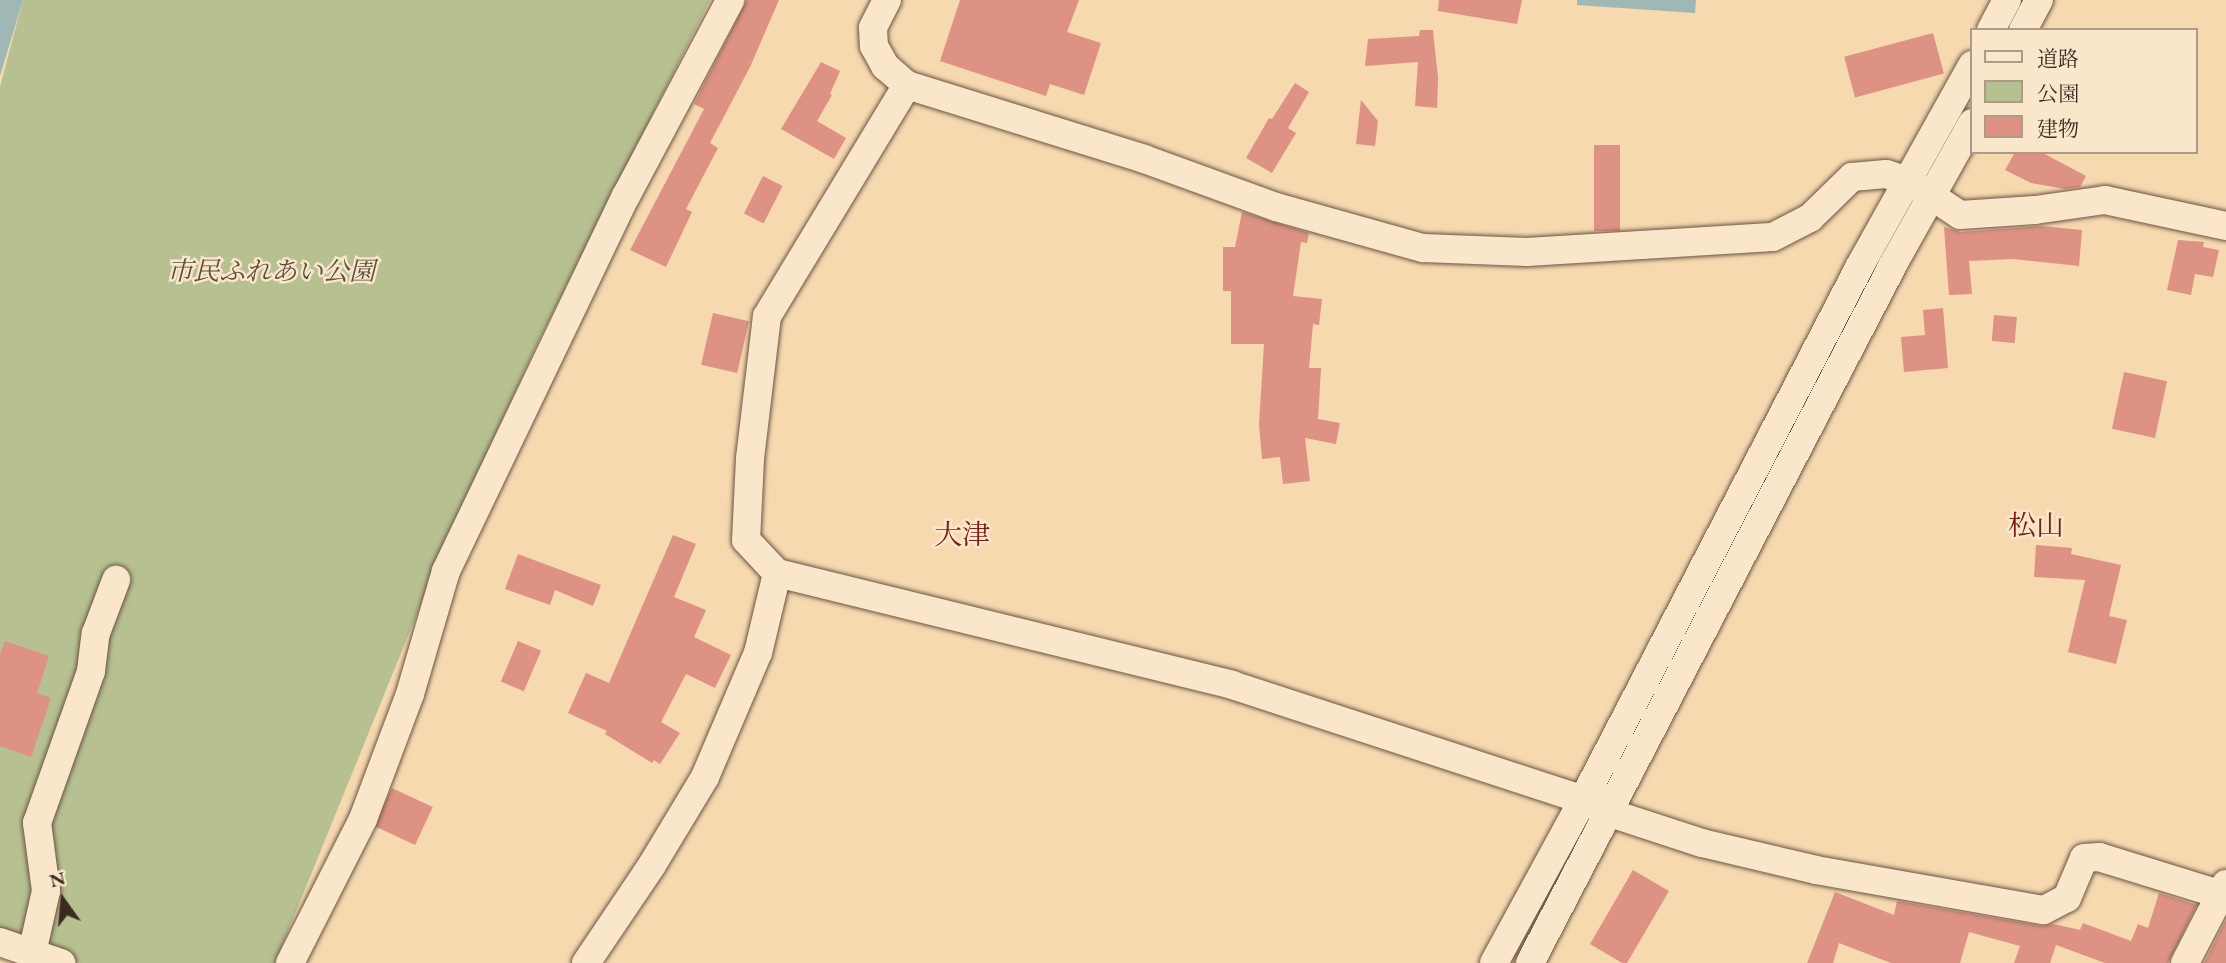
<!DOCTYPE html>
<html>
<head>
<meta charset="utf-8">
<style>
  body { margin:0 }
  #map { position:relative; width:2226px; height:963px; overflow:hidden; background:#f6d9af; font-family:"EB Garamond","Noto Serif JP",serif }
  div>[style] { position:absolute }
  .green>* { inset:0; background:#b6c090 }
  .water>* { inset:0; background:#a0b8b5 }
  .building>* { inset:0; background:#dd9284; transform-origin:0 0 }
  .roads { filter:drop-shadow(0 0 2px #6a5544) drop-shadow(0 0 2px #6a5544) }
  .minor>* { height:28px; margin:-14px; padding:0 14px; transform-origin:14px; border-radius:14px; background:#f9e6cb }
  span { translate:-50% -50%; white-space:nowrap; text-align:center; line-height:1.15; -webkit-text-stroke:5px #f9e6cb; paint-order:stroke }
  .park-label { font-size:26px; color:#5a4f3c; font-style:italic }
  .neighbourhood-label { font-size:28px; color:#7a1f14 }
  .legend { position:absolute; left:1970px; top:28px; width:228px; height:126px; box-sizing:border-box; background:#f9e6cb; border:2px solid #ad9a87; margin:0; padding:9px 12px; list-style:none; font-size:21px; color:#3c2920 }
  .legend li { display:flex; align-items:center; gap:14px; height:35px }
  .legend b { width:35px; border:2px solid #ad9a87 }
  .north { position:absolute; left:28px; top:865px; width:70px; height:70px; -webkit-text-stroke:5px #f9e6cb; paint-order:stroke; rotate:345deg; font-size:19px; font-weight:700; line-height:28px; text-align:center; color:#3c2920 }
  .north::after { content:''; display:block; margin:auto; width:24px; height:32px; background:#3c2920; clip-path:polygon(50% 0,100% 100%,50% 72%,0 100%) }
</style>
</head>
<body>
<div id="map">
  <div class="green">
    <div style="clip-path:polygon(23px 0,710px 0,538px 342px,445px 545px,275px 963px,81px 963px,32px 953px,0 942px,0 87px)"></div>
  </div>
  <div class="water">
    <div style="clip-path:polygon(0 0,23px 0,0 76px)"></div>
    <div style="clip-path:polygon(1577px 0,1696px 0,1695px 13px,1577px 5px)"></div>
  </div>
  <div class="building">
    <div style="clip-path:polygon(747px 0,779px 0,750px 67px,710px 143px,718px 148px,686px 209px,692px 212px,666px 267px,630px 250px,704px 109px,694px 104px)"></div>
    <div style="clip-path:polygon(960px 0,1079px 0,1067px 32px,1101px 43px,1084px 95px,1050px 84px,1046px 96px,940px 61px)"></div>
    <div style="clip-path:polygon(1439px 0,1522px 0,1517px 24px,1438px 11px)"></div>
    <div style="clip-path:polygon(1420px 30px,1433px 30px,1438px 78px,1437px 108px,1415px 106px,1418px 62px,1365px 66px,1368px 39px,1419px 36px)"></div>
    <div style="left:1933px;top:33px;width:42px;height:92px;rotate:75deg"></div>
    <div style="clip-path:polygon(821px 62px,840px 71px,830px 94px,832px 95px,817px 121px,846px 138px,834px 159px,781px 129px)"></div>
    <div style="clip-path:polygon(1295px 83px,1309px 92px,1288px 128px,1296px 133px,1272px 173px,1246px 158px,1269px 118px,1272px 119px)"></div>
    <div style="clip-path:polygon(1361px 100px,1378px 121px,1375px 146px,1356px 144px)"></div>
    <div style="left:1594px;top:145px;width:26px;height:86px"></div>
    <div style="clip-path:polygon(2015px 152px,2041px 152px,2086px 176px,2080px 187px,2065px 189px,2031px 183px,2005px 170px)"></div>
    <div style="left:763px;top:176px;width:22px;height:42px;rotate:27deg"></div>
    <div style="clip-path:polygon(1242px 212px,1309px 233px,1307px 243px,1301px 242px,1293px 296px,1322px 299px,1319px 325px,1313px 324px,1309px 368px,1321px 368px,1318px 419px,1340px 423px,1336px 444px,1305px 438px,1310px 481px,1283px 484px,1280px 457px,1262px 459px,1259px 424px,1264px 344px,1231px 344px,1231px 291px,1223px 291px,1223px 247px,1235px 247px)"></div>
    <div style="clip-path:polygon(2042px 226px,2082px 230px,2079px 266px,2014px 259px,1969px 261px,1972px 294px,1949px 295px,1944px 227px,1961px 232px)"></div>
    <div style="clip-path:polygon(2178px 240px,2204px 242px,2203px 247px,2219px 250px,2213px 277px,2195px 274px,2191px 295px,2167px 290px)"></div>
    <div style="clip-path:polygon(1943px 308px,1948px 368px,1904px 372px,1901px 337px,1925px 335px,1923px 310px)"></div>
    <div style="left:713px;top:313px;width:37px;height:53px;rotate:13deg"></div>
    <div style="left:1994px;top:315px;width:23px;height:26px;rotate:5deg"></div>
    <div style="left:2124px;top:372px;width:44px;height:58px;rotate:12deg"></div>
    <div style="clip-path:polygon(673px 535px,696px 544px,674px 597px,706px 610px,694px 637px,731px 655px,715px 688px,686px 674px,661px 722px,680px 733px,660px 764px,654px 760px,652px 763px,605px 734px,607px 731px,568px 713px,586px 673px,609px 683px)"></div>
    <div style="clip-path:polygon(2036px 545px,2072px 548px,2071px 554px,2121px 565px,2109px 616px,2127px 620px,2116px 664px,2068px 652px,2085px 580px,2034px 577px)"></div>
    <div style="clip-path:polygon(518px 554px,601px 585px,593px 606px,555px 590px,550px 605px,505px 589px)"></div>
    <div style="clip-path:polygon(5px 641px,49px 656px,37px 693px,51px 698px,31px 757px,0 746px,0 655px)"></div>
    <div style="left:518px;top:641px;width:25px;height:44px;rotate:23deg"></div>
    <div style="left:392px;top:788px;width:45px;height:42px;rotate:25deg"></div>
    <div style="clip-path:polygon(1633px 870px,1669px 891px,1627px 963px,1622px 963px,1590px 944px)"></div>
    <div style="clip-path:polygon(1835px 892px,1894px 915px,1897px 901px,2041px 926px,2054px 924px,2080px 930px,2083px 923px,2131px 941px,2138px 924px,2148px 928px,2159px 893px,2197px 905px,2168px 963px,2105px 963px,2056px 945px,2050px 963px,2014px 963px,2020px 946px,1969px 932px,1960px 963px,1891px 963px,1839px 943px,1833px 963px,1807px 963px)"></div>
    <div style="clip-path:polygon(2226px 920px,2226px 963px,2204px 963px)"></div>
  </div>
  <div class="roads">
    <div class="minor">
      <div style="left:887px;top:0;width:31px;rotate:117deg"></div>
      <div style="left:873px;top:28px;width:18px;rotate:87deg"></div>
      <div style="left:874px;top:46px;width:23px;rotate:61deg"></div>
      <div style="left:885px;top:66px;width:29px;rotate:41deg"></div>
      <div style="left:907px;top:85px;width:248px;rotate:17.3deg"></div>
      <div style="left:1144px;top:159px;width:140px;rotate:20deg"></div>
      <div style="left:1276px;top:207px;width:153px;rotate:15.6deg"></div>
      <div style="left:1423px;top:248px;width:104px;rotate:2.2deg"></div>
      <div style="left:1527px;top:252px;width:246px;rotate:-3.5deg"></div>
      <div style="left:1773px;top:237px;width:42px;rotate:-27.2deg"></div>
      <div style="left:1810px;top:218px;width:59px;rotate:-44.3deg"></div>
      <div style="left:1852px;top:177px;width:34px;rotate:-5deg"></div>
      <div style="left:1886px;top:174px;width:24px;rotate:17deg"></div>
      <div style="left:1909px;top:181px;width:61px;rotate:33.7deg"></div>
      <div style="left:1960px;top:215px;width:75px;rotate:-3.8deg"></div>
      <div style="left:2035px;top:210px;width:71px;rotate:-8.1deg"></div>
      <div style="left:2105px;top:200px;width:124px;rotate:12.1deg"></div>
      <div style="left:1991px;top:30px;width:34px;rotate:-62deg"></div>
      <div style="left:2023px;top:30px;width:34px;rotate:-62deg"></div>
      <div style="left:907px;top:85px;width:270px;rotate:121.2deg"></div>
      <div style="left:767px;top:316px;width:144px;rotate:96.8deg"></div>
      <div style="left:750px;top:459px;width:81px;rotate:92.8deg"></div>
      <div style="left:746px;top:540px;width:45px;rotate:46.8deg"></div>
      <div style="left:777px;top:573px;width:469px;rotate:13.8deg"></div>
      <div style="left:1232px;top:685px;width:369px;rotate:18.1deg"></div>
      <div style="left:1583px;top:800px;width:30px;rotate:26deg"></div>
      <div style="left:1610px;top:813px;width:97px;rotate:18.1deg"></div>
      <div style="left:1702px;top:843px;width:117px;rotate:13.3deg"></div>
      <div style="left:1816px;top:870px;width:231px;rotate:10deg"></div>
      <div style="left:2044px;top:910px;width:26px;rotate:-28deg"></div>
      <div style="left:2067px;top:898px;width:43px;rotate:-67deg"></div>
      <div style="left:2084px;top:858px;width:15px;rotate:-4deg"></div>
      <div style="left:2099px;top:857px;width:126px;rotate:17.1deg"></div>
      <div style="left:0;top:942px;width:65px;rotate:19deg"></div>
      <div style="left:32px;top:953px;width:64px;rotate:-77.3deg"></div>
      <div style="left:46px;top:891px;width:69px;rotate:-97.5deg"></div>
      <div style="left:37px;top:823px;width:161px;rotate:-70.4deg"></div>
      <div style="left:91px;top:671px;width:38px;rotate:-83deg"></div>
      <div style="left:96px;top:633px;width:57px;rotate:-69.3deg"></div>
      <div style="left:290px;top:963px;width:161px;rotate:-63.1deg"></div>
      <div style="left:363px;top:819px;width:134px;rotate:-69.4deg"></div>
      <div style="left:410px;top:694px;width:128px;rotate:-73.7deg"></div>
      <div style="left:446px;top:571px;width:416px;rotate:-64.4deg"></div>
      <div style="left:626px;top:196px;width:222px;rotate:-62deg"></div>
      <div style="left:586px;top:963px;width:118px;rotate:-56deg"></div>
      <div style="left:652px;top:865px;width:103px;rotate:-58.9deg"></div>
      <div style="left:705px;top:777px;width:135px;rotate:-66.9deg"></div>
      <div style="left:758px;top:653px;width:82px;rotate:-76.6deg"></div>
      <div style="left:1494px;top:963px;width:186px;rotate:-61.4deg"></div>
      <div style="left:1583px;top:800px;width:604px;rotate:-62.59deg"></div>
      <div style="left:1861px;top:264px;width:228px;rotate:-60.8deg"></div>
      <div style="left:1530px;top:963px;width:791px;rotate:-62.53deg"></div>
      <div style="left:1895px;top:261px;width:158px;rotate:-60.8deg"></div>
      <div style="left:2185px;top:963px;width:89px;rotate:-62.6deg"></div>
    </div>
  </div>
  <div class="park-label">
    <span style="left:271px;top:272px">市民ふれあい公園</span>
  </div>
  <div class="neighbourhood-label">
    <span style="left:2036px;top:525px">松山</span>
    <span style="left:962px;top:534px">大津</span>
  </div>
  <ul class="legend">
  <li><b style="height:9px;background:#f9e6cb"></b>道路</li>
  <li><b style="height:19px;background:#b6c090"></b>公園</li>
  <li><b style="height:19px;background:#dd9284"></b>建物</li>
  </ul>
  <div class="north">N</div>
</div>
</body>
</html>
